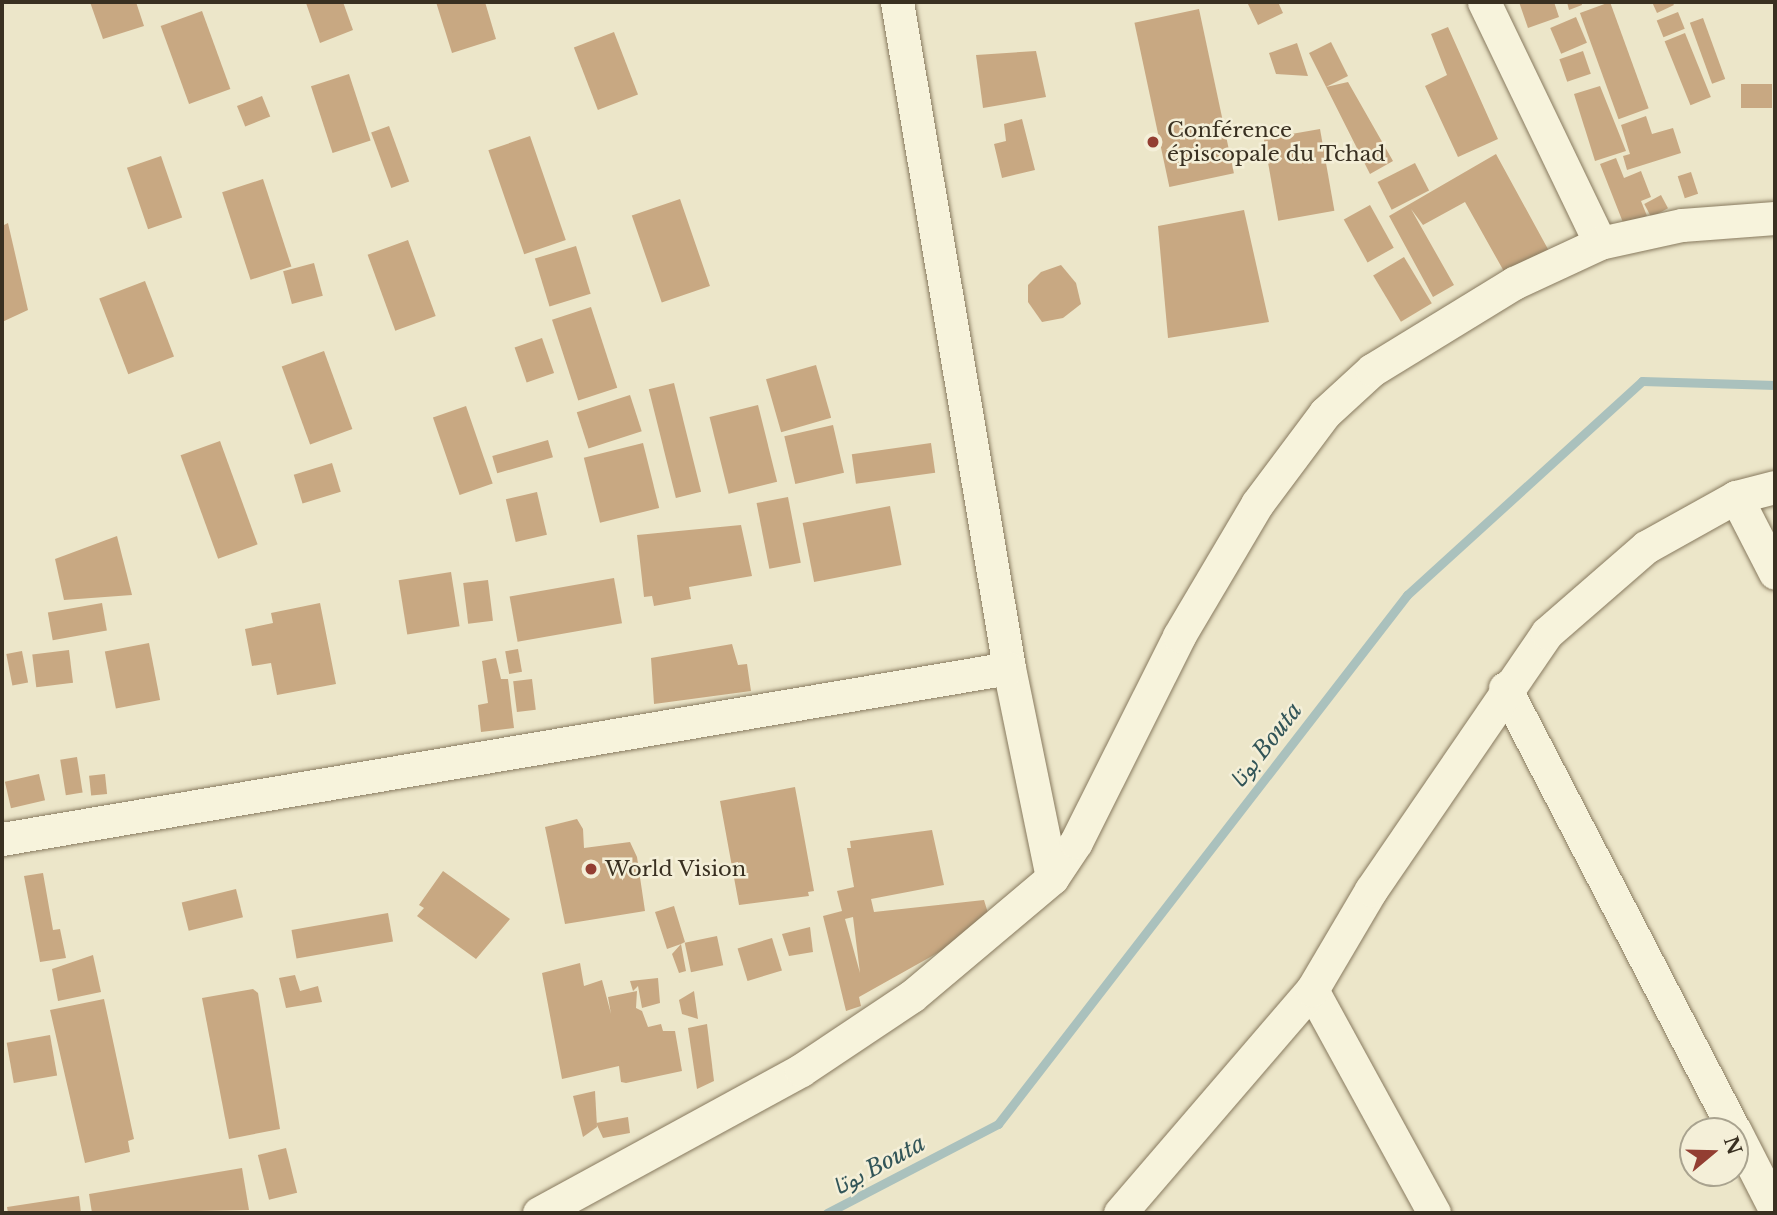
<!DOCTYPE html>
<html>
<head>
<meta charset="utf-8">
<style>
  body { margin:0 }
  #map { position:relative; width:1777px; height:1215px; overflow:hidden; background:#ece6c9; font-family:"Libre Baskerville","Noto Sans Arabic",serif }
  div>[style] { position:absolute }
  .stream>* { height:9px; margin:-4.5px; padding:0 4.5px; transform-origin:4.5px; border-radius:4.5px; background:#aac1bd }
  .building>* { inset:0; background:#c8a882; transform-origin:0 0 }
  .roads { filter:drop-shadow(0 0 2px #887a5f) drop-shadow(0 0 2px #887a5f) }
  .street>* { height:33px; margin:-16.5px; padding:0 16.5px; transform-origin:16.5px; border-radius:16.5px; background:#f7f3dc }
  .dots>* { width:19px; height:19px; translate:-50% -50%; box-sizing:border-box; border:4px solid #f4efd8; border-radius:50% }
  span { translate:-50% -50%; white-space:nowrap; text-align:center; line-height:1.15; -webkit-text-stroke:5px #f4efd8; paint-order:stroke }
  .poi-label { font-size:21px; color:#393021 }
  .left { translate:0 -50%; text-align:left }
  .water-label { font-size:23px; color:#325558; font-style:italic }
  .frame { position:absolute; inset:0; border:4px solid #393021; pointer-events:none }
  .north { position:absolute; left:1679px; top:1117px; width:70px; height:70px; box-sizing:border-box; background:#f4efd8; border:2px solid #a9a38f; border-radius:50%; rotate:71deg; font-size:19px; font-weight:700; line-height:28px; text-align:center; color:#393021 }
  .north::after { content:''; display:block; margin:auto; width:24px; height:32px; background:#933e32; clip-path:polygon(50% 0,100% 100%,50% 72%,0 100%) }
</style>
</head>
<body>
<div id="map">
  <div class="stream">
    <div style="left:827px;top:1213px;width:193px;rotate:-27.5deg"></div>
    <div style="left:998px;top:1124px;width:669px;rotate:-52.29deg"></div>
    <div style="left:1407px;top:595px;width:318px;rotate:-42.3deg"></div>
    <div style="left:1642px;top:381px;width:133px;rotate:1.7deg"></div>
  </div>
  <div class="building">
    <div style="clip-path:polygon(90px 2px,136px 2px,144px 26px,103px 39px)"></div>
    <div style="clip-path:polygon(343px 2px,353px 30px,320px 43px,306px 3px)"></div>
    <div style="clip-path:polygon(436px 2px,485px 2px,496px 39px,452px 53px)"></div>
    <div style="clip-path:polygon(1247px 2px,1278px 2px,1283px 13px,1258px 25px)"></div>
    <div style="clip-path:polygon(1519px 2px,1554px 2px,1559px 17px,1528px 28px)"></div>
    <div style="clip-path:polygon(1567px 2px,1581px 2px,1582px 5px,1569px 10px)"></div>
    <div style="left:1610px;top:2px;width:113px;height:32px;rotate:70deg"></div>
    <div style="clip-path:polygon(1652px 2px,1672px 2px,1674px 5px,1657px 13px)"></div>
    <div style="left:1199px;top:9px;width:168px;height:66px;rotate:78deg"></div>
    <div style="left:202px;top:11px;width:83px;height:44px;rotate:70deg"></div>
    <div style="left:1678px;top:12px;width:18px;height:23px;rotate:68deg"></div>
    <div style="left:1576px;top:17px;width:28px;height:28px;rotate:67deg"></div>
    <div style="left:1703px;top:18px;width:65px;height:14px;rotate:70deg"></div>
    <div style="clip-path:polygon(1448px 27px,1498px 139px,1458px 157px,1425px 86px,1447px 75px,1431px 34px)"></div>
    <div style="left:614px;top:32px;width:67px;height:43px;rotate:69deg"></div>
    <div style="left:1685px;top:33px;width:69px;height:22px;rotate:68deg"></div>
    <div style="clip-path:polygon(1331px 42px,1348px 76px,1326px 87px,1348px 82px,1393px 161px,1370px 174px,1309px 53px)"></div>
    <div style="clip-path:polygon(1297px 43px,1308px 76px,1276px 74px,1269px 53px)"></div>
    <div style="clip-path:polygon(1036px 51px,1046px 97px,983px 108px,976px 55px)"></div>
    <div style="left:1583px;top:51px;width:24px;height:25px;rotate:71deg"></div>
    <div style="left:349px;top:74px;width:70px;height:40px;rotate:72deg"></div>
    <div style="left:1741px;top:84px;width:31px;height:24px"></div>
    <div style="clip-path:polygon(1600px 86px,1626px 151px,1595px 161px,1574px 94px)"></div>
    <div style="left:262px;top:96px;width:22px;height:27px;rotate:68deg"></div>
    <div style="clip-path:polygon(1646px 116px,1652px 134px,1673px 128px,1681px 153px,1627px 170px,1623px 156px,1630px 154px,1621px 125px)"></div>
    <div style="clip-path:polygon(1022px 119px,1035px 170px,1002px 178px,994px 144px,1006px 141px,1004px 124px)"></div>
    <div style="left:389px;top:126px;width:59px;height:19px;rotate:70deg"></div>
    <div style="left:1320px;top:129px;width:83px;height:57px;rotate:80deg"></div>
    <div style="left:530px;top:136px;width:110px;height:44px;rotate:71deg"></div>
    <div style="clip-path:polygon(1496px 154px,1549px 251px,1506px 275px,1465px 202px,1423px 225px,1411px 209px,1454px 285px,1433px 297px,1389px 216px)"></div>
    <div style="left:161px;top:156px;width:65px;height:36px;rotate:71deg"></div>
    <div style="clip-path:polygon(1616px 158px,1624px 178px,1641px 171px,1651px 197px,1641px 201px,1647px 216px,1624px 225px,1600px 164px)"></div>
    <div style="left:1415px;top:163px;width:31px;height:42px;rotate:63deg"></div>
    <div style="left:1691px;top:172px;width:23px;height:14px;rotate:72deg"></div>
    <div style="left:263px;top:179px;width:92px;height:43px;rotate:72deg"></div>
    <div style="left:1661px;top:195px;width:15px;height:19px;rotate:62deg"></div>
    <div style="left:680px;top:199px;width:92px;height:51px;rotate:71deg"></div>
    <div style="left:1370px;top:205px;width:49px;height:30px;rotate:61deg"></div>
    <div style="clip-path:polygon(1244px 210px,1269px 322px,1168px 338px,1158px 226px)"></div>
    <div style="clip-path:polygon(8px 223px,28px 310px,2px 322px,2px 226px)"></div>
    <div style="left:408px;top:240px;width:81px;height:43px;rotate:70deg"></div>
    <div style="left:576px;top:246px;width:50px;height:43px;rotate:73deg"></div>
    <div style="left:1404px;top:257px;width:54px;height:36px;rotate:59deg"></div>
    <div style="left:314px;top:263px;width:34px;height:32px;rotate:75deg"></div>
    <div style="clip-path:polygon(1061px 265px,1076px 283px,1081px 304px,1063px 318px,1042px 322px,1028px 302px,1028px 285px,1041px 272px)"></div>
    <div style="left:145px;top:281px;width:81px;height:49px;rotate:69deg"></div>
    <div style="left:591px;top:307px;width:85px;height:41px;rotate:72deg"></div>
    <div style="left:542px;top:338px;width:37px;height:29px;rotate:71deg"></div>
    <div style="left:324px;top:351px;width:83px;height:45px;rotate:70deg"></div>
    <div style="left:816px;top:365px;width:55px;height:52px;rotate:74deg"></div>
    <div style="left:674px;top:383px;width:112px;height:26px;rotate:76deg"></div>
    <div style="left:630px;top:395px;width:38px;height:56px;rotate:72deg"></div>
    <div style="left:758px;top:405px;width:79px;height:50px;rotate:76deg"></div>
    <div style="left:466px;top:406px;width:82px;height:35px;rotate:71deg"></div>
    <div style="left:833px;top:425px;width:49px;height:50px;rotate:77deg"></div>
    <div style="left:548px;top:440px;width:18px;height:58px;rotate:74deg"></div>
    <div style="left:220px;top:441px;width:110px;height:42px;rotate:70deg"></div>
    <div style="left:643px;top:443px;width:67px;height:61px;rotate:76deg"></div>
    <div style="left:931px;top:443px;width:30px;height:80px;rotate:82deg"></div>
    <div style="left:332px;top:463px;width:30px;height:40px;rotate:73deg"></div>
    <div style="left:537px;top:492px;width:44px;height:32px;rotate:77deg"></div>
    <div style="left:788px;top:497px;width:67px;height:32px;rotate:79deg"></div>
    <div style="left:890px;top:506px;width:60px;height:89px;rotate:79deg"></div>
    <div style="clip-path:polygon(741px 525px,752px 576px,689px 587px,691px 599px,654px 606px,652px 596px,644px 597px,637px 535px)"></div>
    <div style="clip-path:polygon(117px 536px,132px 595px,64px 600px,55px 559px)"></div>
    <div style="left:451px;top:572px;width:55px;height:53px;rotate:81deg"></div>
    <div style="left:614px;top:578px;width:46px;height:106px;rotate:80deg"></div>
    <div style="left:488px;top:580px;width:41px;height:25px;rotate:83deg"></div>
    <div style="left:102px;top:603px;width:28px;height:55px;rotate:80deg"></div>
    <div style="clip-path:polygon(320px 603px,336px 684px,277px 695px,271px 663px,252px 666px,245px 629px,273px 623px,271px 613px)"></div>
    <div style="left:149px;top:643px;width:58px;height:45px;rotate:79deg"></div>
    <div style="clip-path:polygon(732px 644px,738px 665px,747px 664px,751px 691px,654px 704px,651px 658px)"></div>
    <div style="left:518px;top:649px;width:23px;height:13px;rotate:80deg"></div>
    <div style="left:69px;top:650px;width:33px;height:37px;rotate:83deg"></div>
    <div style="left:22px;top:651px;width:32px;height:16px;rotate:79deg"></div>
    <div style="clip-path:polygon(496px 658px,501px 679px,508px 679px,514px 728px,481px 732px,478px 705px,488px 703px,482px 661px)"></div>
    <div style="left:532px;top:679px;width:31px;height:19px;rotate:83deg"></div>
    <div style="left:77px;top:757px;width:36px;height:17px;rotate:81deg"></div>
    <div style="left:39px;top:774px;width:27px;height:35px;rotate:77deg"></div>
    <div style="left:105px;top:774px;width:20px;height:16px;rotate:84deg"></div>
    <div style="clip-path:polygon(795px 787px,814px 891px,808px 892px,809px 896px,739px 905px,720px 801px)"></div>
    <div style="clip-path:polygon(577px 819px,583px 829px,584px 848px,630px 842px,637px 857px,645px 911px,565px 924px,545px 827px)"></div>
    <div style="clip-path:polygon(evenodd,932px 830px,944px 885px,871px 899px,874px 912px,984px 900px,991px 923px,859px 997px,861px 1006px,846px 1011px,823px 916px,842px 911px,837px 891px,854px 887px,847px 848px,851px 848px,850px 841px,932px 830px,853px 917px,860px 973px,845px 919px,853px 917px)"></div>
    <div style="clip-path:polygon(443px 871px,510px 919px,476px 959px,417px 916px,424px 908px,419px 905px)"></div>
    <div style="clip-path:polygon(43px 873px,53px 930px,60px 929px,66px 958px,40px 962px,24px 876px)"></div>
    <div style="left:236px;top:889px;width:29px;height:56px;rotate:76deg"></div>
    <div style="clip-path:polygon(674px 906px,685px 942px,681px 944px,686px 971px,679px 973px,672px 954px,681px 944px,667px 949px,655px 912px)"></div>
    <div style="left:388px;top:913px;width:29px;height:98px;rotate:80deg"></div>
    <div style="clip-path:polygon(810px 927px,813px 952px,789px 956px,782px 934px)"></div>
    <div style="left:717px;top:936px;width:30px;height:33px;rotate:78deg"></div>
    <div style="left:772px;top:938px;width:34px;height:36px;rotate:73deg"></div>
    <div style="clip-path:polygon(93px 955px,101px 992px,58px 1001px,52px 969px)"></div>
    <div style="clip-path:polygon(580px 963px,584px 986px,602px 980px,611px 1014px,608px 997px,637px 991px,636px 1008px,642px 1011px,648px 1027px,661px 1024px,663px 1031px,675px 1031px,682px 1071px,626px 1083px,621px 1082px,619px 1066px,562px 1079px,542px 973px)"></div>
    <div style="clip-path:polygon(295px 975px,300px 991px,318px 986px,322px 1002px,286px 1008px,279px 978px)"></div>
    <div style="clip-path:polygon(658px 978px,660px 1003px,642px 1008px,638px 986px,633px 991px,630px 981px)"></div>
    <div style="clip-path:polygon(253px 989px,258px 993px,280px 1129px,229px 1139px,202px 998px)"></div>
    <div style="clip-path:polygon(694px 991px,698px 1019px,682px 1014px,679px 1000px)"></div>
    <div style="clip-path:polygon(104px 999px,134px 1139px,128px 1141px,130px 1152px,85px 1163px,50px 1010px)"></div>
    <div style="clip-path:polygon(707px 1024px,714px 1081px,697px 1089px,688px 1028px)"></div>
    <div style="left:50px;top:1035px;width:41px;height:44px;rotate:80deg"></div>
    <div style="clip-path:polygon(595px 1091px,597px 1127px,583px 1137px,573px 1096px)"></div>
    <div style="clip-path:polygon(628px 1117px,630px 1133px,603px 1138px,596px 1123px)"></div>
    <div style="left:286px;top:1148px;width:46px;height:29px;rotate:76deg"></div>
    <div style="clip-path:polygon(242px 1168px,249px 1210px,92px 1213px,89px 1194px)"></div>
    <div style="clip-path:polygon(79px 1196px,81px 1213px,8px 1213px,7px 1207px)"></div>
  </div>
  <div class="roads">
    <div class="street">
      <div style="left:897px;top:2px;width:675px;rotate:80.45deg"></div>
      <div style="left:1009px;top:668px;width:214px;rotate:78.4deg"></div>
      <div style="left:1484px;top:2px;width:267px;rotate:64.3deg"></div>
      <div style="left:1736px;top:497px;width:85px;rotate:62.8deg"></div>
      <div style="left:1505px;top:688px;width:499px;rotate:62.6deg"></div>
      <div style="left:2px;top:839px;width:1021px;rotate:-9.64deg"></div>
      <div style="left:1312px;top:990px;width:254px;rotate:61.3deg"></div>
      <div style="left:1735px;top:1131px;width:88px;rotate:62.9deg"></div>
      <div style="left:539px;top:1213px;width:298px;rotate:-28.6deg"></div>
      <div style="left:801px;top:1070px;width:133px;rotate:-33.7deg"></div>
      <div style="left:912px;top:996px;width:183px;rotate:-40.1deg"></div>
      <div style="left:1052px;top:878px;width:43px;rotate:-56.3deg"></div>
      <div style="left:1076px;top:842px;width:230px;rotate:-63.4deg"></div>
      <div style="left:1179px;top:636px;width:153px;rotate:-59.4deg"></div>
      <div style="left:1257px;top:504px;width:114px;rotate:-53.2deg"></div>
      <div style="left:1325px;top:413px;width:64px;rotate:-42.5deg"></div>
      <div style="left:1372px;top:370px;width:167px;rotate:-31.5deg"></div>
      <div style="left:1514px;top:283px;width:95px;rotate:-24.9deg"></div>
      <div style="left:1600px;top:243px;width:84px;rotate:-12.4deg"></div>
      <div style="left:1682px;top:225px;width:93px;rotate:-4.3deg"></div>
      <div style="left:1120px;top:1213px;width:294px;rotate:-49.3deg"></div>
      <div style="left:1312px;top:990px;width:116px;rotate:-59.5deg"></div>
      <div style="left:1371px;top:890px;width:311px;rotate:-55.6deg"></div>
      <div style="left:1547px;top:633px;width:131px;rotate:-41deg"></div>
      <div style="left:1646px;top:547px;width:103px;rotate:-29.1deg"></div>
      <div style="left:1736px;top:497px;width:40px;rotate:-14.4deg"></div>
    </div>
  </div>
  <div class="dots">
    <div style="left:1153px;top:142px;background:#933e32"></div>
    <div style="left:591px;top:869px;background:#933e32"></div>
  </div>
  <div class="poi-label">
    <span class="left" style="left:1167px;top:142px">Conférence<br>épiscopale du Tchad</span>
    <span class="left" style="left:605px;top:869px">World Vision</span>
  </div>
  <div class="water-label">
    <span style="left:1266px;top:745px;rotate:-52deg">بوتا Bouta</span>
    <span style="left:879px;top:1165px;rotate:-28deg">بوتا Bouta</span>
  </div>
  <div class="frame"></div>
  <div class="north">N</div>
</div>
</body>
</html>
